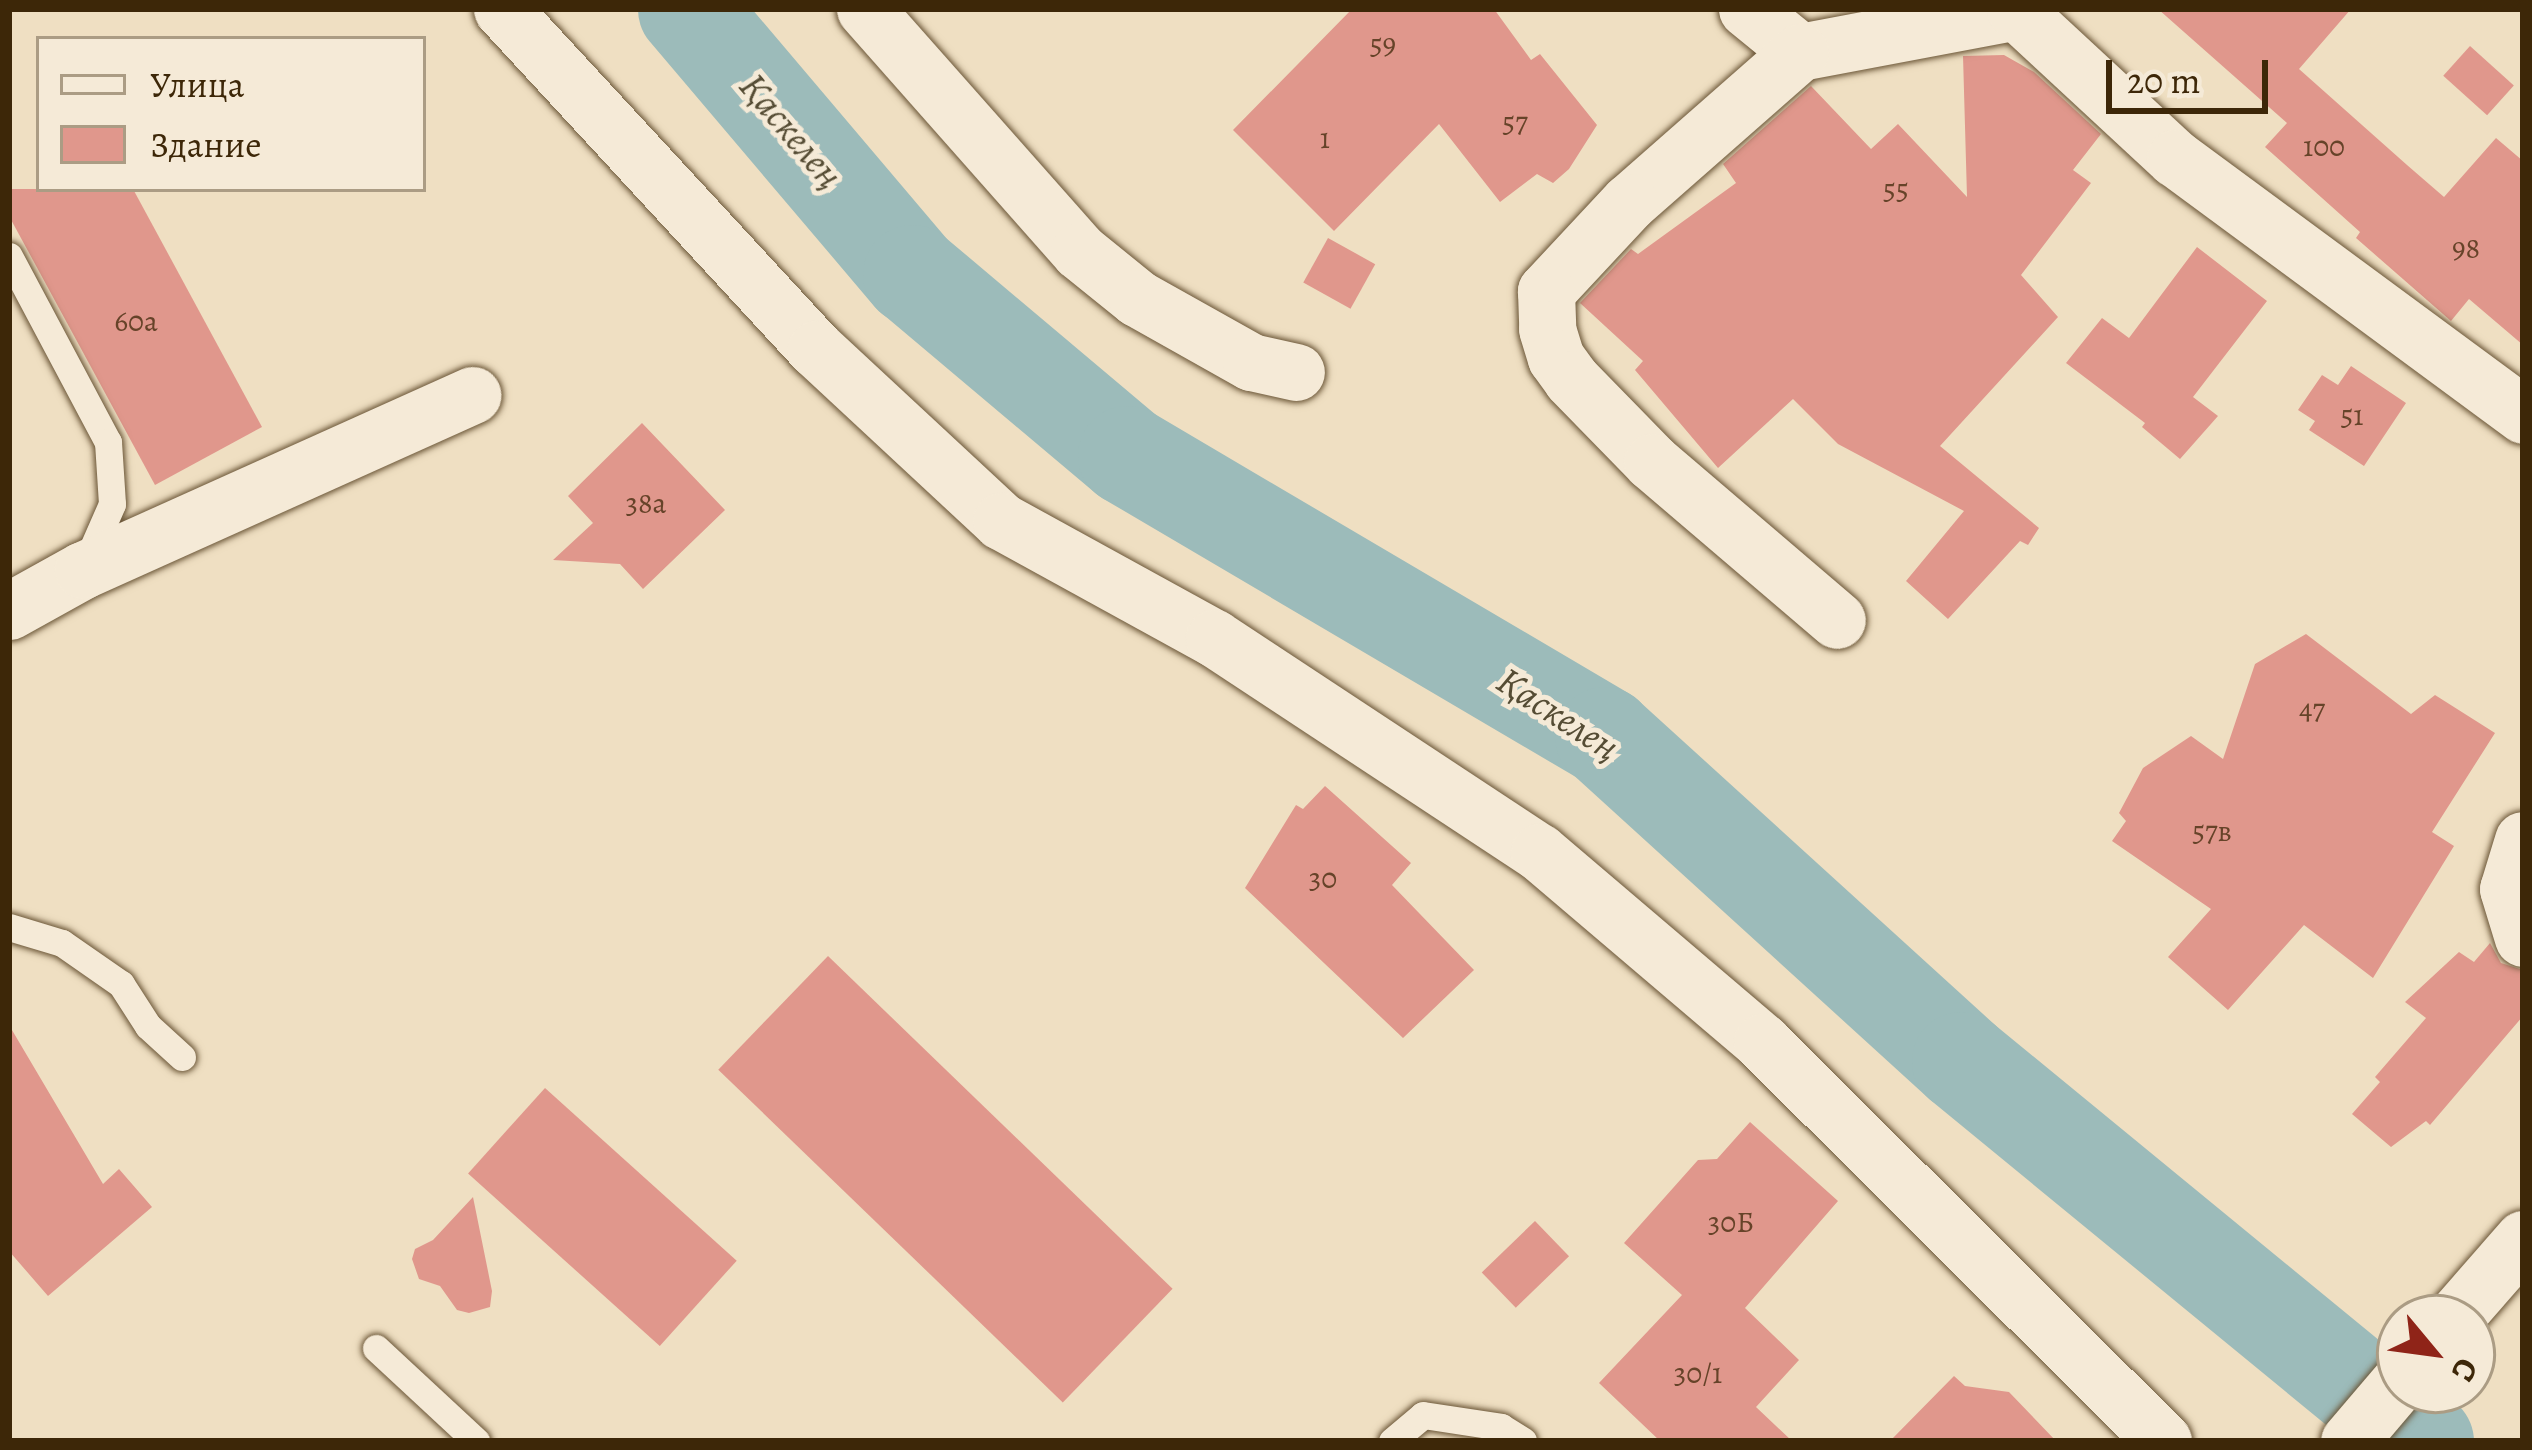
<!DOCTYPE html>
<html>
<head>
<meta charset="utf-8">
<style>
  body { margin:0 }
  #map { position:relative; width:2532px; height:1450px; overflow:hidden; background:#efdfc2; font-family:Alegreya,serif }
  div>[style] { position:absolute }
  .river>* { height:99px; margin:-49.5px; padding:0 49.5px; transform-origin:49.5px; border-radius:49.5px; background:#9cbbba }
  .building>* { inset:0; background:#e0978c; transform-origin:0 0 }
  .roads { filter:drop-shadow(0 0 3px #6a5536) drop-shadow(0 0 3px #6a5536) }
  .service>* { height:27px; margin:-13.5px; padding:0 13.5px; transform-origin:13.5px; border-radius:13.5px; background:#f5ead7 }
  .minor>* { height:57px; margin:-28.5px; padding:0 28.5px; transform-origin:28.5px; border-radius:28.5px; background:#f5ead7 }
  span { translate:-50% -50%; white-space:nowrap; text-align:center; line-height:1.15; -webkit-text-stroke:10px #f5ead7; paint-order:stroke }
  .number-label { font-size:30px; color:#664329 }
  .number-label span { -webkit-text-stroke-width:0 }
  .water-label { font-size:39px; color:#554c34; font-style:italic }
  .frame { position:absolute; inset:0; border:12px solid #3d2708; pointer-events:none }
  .legend { position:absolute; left:36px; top:36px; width:390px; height:156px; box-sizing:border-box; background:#f5ead7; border:3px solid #ab9c84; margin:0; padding:15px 21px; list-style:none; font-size:36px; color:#3d2708 }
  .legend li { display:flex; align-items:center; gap:24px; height:60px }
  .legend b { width:60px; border:3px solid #ab9c84 }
  .north { position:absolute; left:2376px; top:1294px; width:120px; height:120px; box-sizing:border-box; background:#f5ead7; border:3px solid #ab9c84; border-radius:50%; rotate:119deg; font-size:33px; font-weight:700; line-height:48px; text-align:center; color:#3d2708 }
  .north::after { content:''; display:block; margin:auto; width:42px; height:54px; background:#8f2418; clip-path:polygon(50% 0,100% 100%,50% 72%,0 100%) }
  .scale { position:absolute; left:2106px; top:60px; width:162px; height:54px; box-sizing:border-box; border:6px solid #3d2708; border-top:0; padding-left:15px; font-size:36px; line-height:42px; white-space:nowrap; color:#3d2708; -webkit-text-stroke:9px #f5ead7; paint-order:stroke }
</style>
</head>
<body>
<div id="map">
  <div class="river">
    <div style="left:687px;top:9px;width:348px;rotate:49.7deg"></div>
    <div style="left:912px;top:274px;width:281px;rotate:40.1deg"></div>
    <div style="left:1127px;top:455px;width:554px;rotate:30.5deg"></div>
    <div style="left:1604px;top:736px;width:483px;rotate:42.3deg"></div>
    <div style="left:1961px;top:1061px;width:599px;rotate:39.38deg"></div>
  </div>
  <div class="building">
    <div style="clip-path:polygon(1352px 9px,1494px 9px,1531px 60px,1540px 54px,1597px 125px,1569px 169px,1553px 183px,1537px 174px,1500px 202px,1439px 124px,1334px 231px,1233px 130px)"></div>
    <div style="clip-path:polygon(2158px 9px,2351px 9px,2299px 69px,2407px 165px,2444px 197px,2496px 138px,2523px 161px,2523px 345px,2469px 299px,2451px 321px,2356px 238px,2360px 232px,2265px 147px,2287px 123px)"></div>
    <div style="left:2470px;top:46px;width:59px;height:40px;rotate:42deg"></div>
    <div style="clip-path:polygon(2004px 55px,2034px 72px,2101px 134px,2073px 170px,2091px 183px,2021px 275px,2058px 317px,1940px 446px,2039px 528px,2028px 545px,2020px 541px,1948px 619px,1906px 581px,1964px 511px,1838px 444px,1793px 399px,1718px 468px,1635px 370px,1643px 361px,1580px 303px,1631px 249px,1638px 254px,1736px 183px,1723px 164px,1811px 86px,1871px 149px,1898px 124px,1967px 197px,1963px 56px)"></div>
    <div style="clip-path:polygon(9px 189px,133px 189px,262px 427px,155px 485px,9px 216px)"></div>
    <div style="left:1328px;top:238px;width:54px;height:51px;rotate:29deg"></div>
    <div style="clip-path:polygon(2197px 247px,2267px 301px,2193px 397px,2218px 416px,2180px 459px,2142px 427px,2145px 423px,2066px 363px,2102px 318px,2129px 338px)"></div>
    <div style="clip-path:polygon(2351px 366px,2406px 403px,2364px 466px,2309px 430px,2315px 421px,2298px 410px,2322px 375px,2338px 385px)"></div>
    <div style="clip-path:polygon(642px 423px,725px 510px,643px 589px,620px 564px,553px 560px,593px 523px,568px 496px)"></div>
    <div style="clip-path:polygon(2306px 634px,2411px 714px,2435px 695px,2495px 733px,2432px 832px,2454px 846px,2373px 978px,2304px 925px,2228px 1010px,2168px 957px,2211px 909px,2112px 841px,2126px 821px,2119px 813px,2143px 768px,2191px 736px,2223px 759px,2255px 664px)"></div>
    <div style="clip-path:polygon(1325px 786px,1411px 863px,1392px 885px,1474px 970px,1403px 1038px,1245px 888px,1296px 805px,1303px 809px)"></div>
    <div style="clip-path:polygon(2490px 943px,2501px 963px,2523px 970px,2523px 1016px,2430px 1125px,2426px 1121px,2391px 1147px,2352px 1114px,2380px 1082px,2375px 1077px,2426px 1018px,2405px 1002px,2459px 952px,2474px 962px)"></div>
    <div style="left:828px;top:956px;width:479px;height:158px;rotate:44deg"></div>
    <div style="clip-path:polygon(9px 1025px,103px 1184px,119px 1169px,152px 1207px,48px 1296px,9px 1251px)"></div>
    <div style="left:545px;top:1088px;width:258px;height:115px;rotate:42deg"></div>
    <div style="clip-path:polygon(1750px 1122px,1838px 1201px,1745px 1308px,1799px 1360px,1756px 1407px,1792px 1441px,1660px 1441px,1599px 1383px,1682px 1295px,1624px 1243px,1698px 1160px,1717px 1159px)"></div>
    <div style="clip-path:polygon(473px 1197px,492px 1291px,490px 1307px,469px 1313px,457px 1310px,440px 1286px,419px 1279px,412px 1259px,415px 1249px,433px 1240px)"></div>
    <div style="left:1535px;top:1221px;width:49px;height:74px;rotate:46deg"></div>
    <div style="clip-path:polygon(1954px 1376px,1965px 1386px,2009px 1392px,2056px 1441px,1890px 1441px)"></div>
  </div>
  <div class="roads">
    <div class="service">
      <div style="left:9px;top:256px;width:211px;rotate:62deg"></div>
      <div style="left:108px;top:442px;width:62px;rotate:86.3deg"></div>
      <div style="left:112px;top:504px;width:62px;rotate:113.7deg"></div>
      <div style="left:9px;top:927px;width:55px;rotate:16.8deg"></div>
      <div style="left:62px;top:943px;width:72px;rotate:34.8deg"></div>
      <div style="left:121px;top:984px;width:50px;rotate:57.3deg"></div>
      <div style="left:148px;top:1026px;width:46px;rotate:42.4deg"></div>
      <div style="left:376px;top:1348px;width:137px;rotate:42.9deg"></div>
      <div style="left:1392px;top:1441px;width:40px;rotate:-40deg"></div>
      <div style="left:1423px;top:1415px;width:79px;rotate:8.7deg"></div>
      <div style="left:1501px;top:1427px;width:26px;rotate:32deg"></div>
    </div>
    <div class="minor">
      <div style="left:502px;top:9px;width:463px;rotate:47.3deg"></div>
      <div style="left:816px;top:349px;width:253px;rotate:42.9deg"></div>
      <div style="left:1001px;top:521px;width:243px;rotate:28.8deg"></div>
      <div style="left:1214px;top:638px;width:389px;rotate:33.4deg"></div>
      <div style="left:1539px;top:852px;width:293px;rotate:40.4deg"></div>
      <div style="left:1762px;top:1042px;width:566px;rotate:44.86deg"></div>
      <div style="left:865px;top:9px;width:323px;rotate:48.5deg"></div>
      <div style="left:1079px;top:251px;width:75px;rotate:39deg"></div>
      <div style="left:1137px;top:298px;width:131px;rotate:29.3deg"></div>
      <div style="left:1251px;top:362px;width:46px;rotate:12.5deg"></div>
      <div style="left:1747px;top:9px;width:68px;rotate:39.1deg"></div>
      <div style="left:1800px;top:52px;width:220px;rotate:-10.7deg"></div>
      <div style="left:2016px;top:11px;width:217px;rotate:42.8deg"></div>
      <div style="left:2175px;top:158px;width:433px;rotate:36.4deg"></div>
      <div style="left:1800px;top:52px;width:227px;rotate:138.7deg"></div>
      <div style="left:1629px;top:202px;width:122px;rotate:133deg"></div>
      <div style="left:1546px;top:291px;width:38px;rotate:88deg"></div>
      <div style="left:1547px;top:329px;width:30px;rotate:73deg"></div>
      <div style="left:1556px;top:358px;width:26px;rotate:54deg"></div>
      <div style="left:1571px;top:379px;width:116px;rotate:45.7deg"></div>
      <div style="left:1652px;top:462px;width:243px;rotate:40.5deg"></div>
      <div style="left:9px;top:611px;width:85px;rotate:-29deg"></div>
      <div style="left:83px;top:570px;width:427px;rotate:-24.2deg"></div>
      <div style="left:2523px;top:840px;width:51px;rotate:107deg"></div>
      <div style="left:2508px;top:889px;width:51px;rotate:73deg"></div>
      <div style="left:2454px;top:1318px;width:105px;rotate:-48.9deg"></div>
      <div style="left:2349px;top:1441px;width:79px;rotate:-49.6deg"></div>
    </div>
  </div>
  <div class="number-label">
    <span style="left:1383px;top:44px">59</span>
    <span style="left:1515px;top:122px">57</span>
    <span style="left:1325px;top:138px">1</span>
    <span style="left:2324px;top:146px">100</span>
    <span style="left:1896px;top:189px">55</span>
    <span style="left:2466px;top:248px">98</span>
    <span style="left:136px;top:321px">60а</span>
    <span style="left:2352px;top:415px">51</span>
    <span style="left:646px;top:503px">38а</span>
    <span style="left:2312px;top:709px">47</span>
    <span style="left:2212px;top:831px">57в</span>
    <span style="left:1323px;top:878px">30</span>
    <span style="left:1731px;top:1222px">30Б</span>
    <span style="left:1698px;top:1373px">30/1</span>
  </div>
  <div class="water-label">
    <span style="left:791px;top:131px;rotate:50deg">Қаскелең</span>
    <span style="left:1558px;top:714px;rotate:33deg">Қаскелең</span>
  </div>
  <div class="frame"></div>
  <ul class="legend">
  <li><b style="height:15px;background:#f5ead7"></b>Улица</li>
  <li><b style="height:33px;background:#e0978c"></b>Здание</li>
  </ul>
  <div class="north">С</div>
  <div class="scale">20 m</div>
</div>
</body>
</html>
